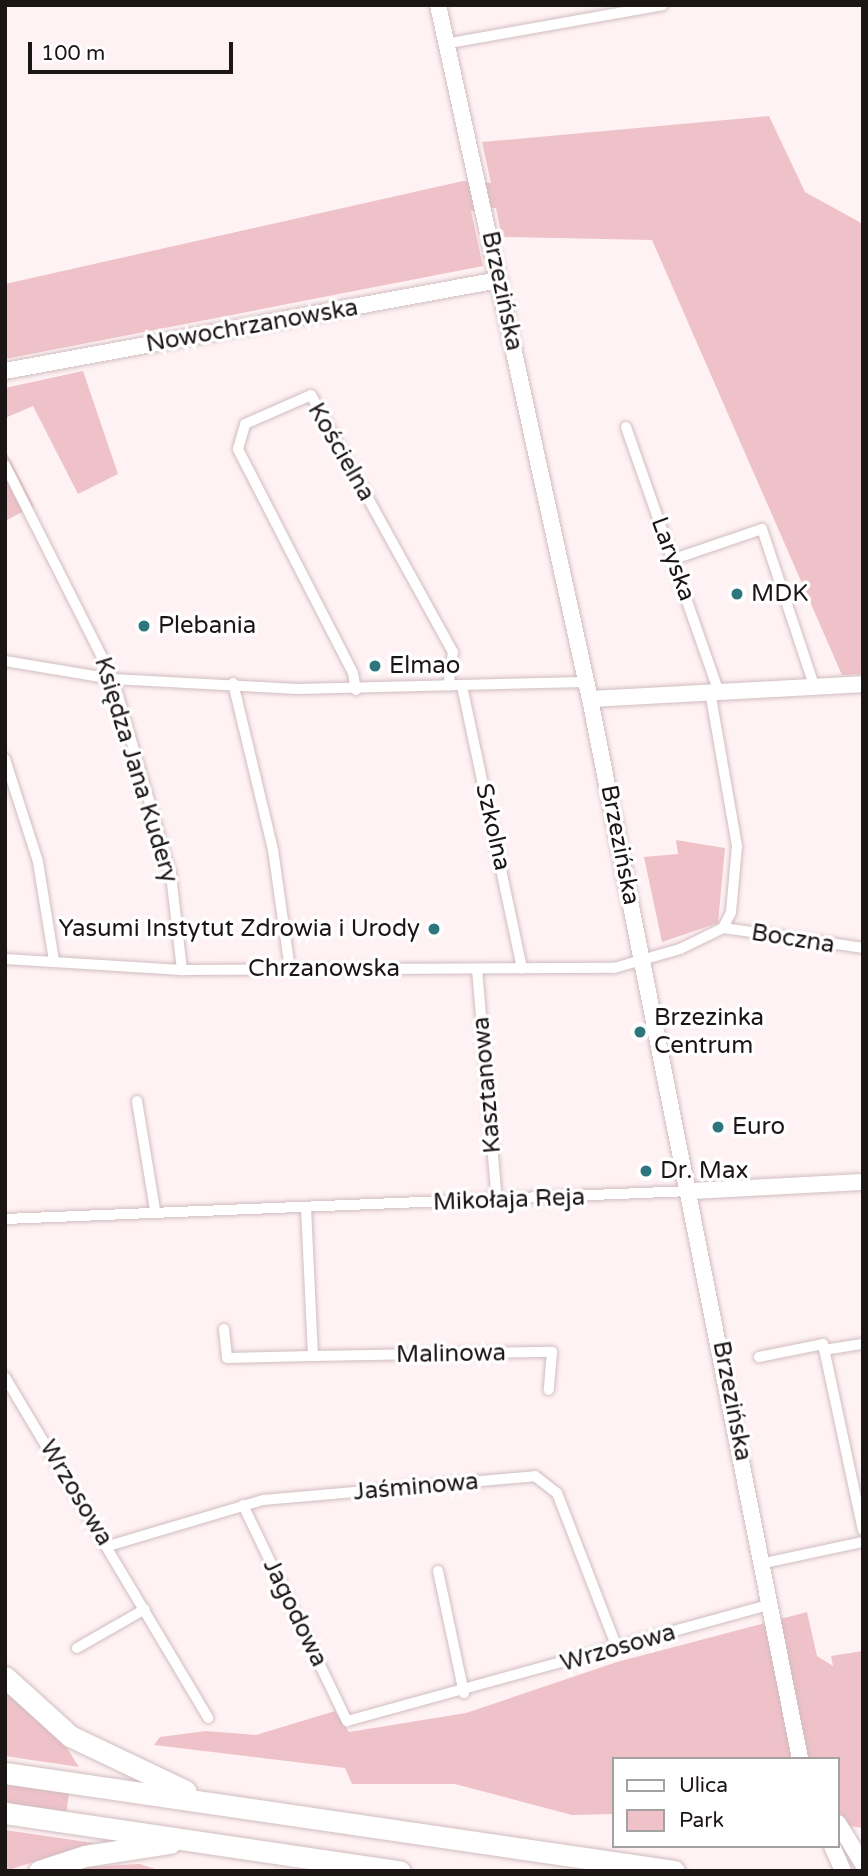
<!DOCTYPE html>
<html>
<head>
<meta charset="utf-8">
<style>
  body { margin:0 }
  #map { position:relative; width:868px; height:1876px; overflow:hidden; background:#fff2f4; font-family:"Varela Round",sans-serif }
  div>[style] { position:absolute }
  .green>* { inset:0; background:#efc2c9; transform-origin:0 0 }
  .roads { filter:drop-shadow(0 0 2px #d1bdc0) drop-shadow(0 0 2px #d1bdc0) }
  .street>* { height:10px; margin:-5px; padding:0 5px; transform-origin:5px; border-radius:5px; background:#fff }
  .secondary>* { height:16px; margin:-8px; padding:0 8px; transform-origin:8px; border-radius:8px; background:#fff }
  .highway>* { height:21px; margin:-10.5px; padding:0 10.5px; transform-origin:10.5px; border-radius:10.5px; background:#fff }
  .dots>* { width:19px; height:19px; translate:-50% -50%; box-sizing:border-box; border:4px solid #fff; border-radius:50% }
  span { translate:-50% -50%; white-space:nowrap; text-align:center; line-height:1.15; -webkit-text-stroke:7px #fff; paint-order:stroke }
  .street-label { font-size:24px; color:#1c1516 }
  .poi-label { font-size:24px; color:#1c1516 }
  .left { translate:0 -50%; text-align:left }
  .right { translate:-100% -50%; text-align:right }
  .frame { position:absolute; inset:0; border:7px solid #1c1516; pointer-events:none }
  .legend { position:absolute; left:612px; top:1757px; width:228px; height:91px; box-sizing:border-box; background:#fff; border:2px solid #a4a1a2; margin:0; padding:9px 12px; list-style:none; font-size:21px; color:#1c1516 }
  .legend li { display:flex; align-items:center; gap:14px; height:35px }
  .legend b { width:35px; border:2px solid #a4a1a2 }
  .scale { position:absolute; left:28px; top:42px; width:205px; height:32px; box-sizing:border-box; border:4px solid #1c1516; border-top:0; padding-left:9px; font-size:21px; line-height:24px; white-space:nowrap; color:#1c1516; -webkit-text-stroke:5px #fff; paint-order:stroke }
</style>
</head>
<body>
<div id="map">
  <div class="green">
    <div style="clip-path:polygon(769px 116px,805px 192px,863px 224px,863px 674px,842px 675px,652px 240px,502px 237px,496px 208px,471px 211px,483px 266px,5px 359px,5px 284px,463px 181px,491px 183px,482px 142px)"></div>
    <div style="clip-path:polygon(83px 371px,118px 474px,78px 494px,33px 406px,5px 418px,5px 388px)"></div>
    <div style="clip-path:polygon(5px 450px,34px 506px,5px 521px)"></div>
    <div style="clip-path:polygon(676px 840px,725px 848px,718px 923px,662px 942px,644px 857px,678px 854px)"></div>
    <div style="clip-path:polygon(807px 1612px,817px 1656px,833px 1666px,831px 1656px,863px 1651px,863px 1828px,838px 1824px,838px 1759px,614px 1759px,614px 1814px,572px 1815px,455px 1784px,352px 1784px,345px 1768px,154px 1745px,160px 1737px,206px 1731px,256px 1735px,335px 1711px,349px 1732px,466px 1713px,617px 1662px)"></div>
    <div style="clip-path:polygon(5px 1689px,67px 1748px,79px 1767px,5px 1756px)"></div>
    <div style="left:5px;top:1782px;width:65px;height:21px;rotate:8deg"></div>
    <div style="clip-path:polygon(5px 1830px,94px 1843px,5px 1871px)"></div>
    <div style="clip-path:polygon(140px 1864px,161px 1871px,75px 1871px,84px 1867px)"></div>
  </div>
  <div class="roads">
    <div class="street">
      <div style="left:450px;top:43px;width:216px;rotate:-10.1deg"></div>
      <div style="left:626px;top:427px;width:281px;rotate:70.7deg"></div>
      <div style="left:5px;top:465px;width:240px;rotate:63.2deg"></div>
      <div style="left:113px;top:679px;width:204px;rotate:73.5deg"></div>
      <div style="left:171px;top:875px;width:96px;rotate:83.4deg"></div>
      <div style="left:674px;top:559px;width:93px;rotate:-18.8deg"></div>
      <div style="left:762px;top:529px;width:168px;rotate:71.6deg"></div>
      <div style="left:5px;top:661px;width:109px;rotate:9.5deg"></div>
      <div style="left:113px;top:679px;width:185px;rotate:3.1deg"></div>
      <div style="left:298px;top:689px;width:288px;rotate:-1.4deg"></div>
      <div style="left:233px;top:683px;width:172px;rotate:76.5deg"></div>
      <div style="left:273px;top:850px;width:121px;rotate:81.9deg"></div>
      <div style="left:462px;top:686px;width:289px;rotate:78deg"></div>
      <div style="left:356px;top:690px;width:17px;rotate:-100deg"></div>
      <div style="left:353px;top:673px;width:252px;rotate:-117.2deg"></div>
      <div style="left:238px;top:449px;width:26px;rotate:-74deg"></div>
      <div style="left:245px;top:424px;width:72px;rotate:-23.7deg"></div>
      <div style="left:311px;top:395px;width:294px;rotate:61.1deg"></div>
      <div style="left:453px;top:652px;width:34px;rotate:98deg"></div>
      <div style="left:5px;top:759px;width:108px;rotate:72.2deg"></div>
      <div style="left:38px;top:862px;width:100px;rotate:80.8deg"></div>
      <div style="left:723px;top:928px;width:141px;rotate:8.1deg"></div>
      <div style="left:5px;top:959px;width:177px;rotate:3.6deg"></div>
      <div style="left:182px;top:970px;width:432px;rotate:-0.3deg"></div>
      <div style="left:614px;top:968px;width:69px;rotate:-16.1deg"></div>
      <div style="left:680px;top:949px;width:48px;rotate:-26deg"></div>
      <div style="left:723px;top:928px;width:18px;rotate:-63deg"></div>
      <div style="left:731px;top:912px;width:66px;rotate:-84.8deg"></div>
      <div style="left:737px;top:846px;width:156px;rotate:-99.9deg"></div>
      <div style="left:477px;top:969px;width:232px;rotate:85.1deg"></div>
      <div style="left:137px;top:1101px;width:110px;rotate:80.6deg"></div>
      <div style="left:5px;top:1219px;width:687px;rotate:-2.34deg"></div>
      <div style="left:224px;top:1329px;width:29px;rotate:84deg"></div>
      <div style="left:227px;top:1358px;width:86px;rotate:-1.3deg"></div>
      <div style="left:313px;top:1356px;width:149px;rotate:-92.7deg"></div>
      <div style="left:824px;top:1350px;width:39px;rotate:-9deg"></div>
      <div style="left:313px;top:1356px;width:239px;rotate:-1deg"></div>
      <div style="left:552px;top:1352px;width:38px;rotate:95deg"></div>
      <div style="left:759px;top:1357px;width:65px;rotate:-11.5deg"></div>
      <div style="left:823px;top:1344px;width:190px;rotate:77.9deg"></div>
      <div style="left:5px;top:1377px;width:397px;rotate:59.2deg"></div>
      <div style="left:243px;top:1505px;width:240px;rotate:64.3deg"></div>
      <div style="left:347px;top:1721px;width:441px;rotate:-15.4deg"></div>
      <div style="left:108px;top:1546px;width:162px;rotate:-16.5deg"></div>
      <div style="left:263px;top:1500px;width:273px;rotate:-5deg"></div>
      <div style="left:535px;top:1476px;width:28px;rotate:38deg"></div>
      <div style="left:557px;top:1493px;width:166px;rotate:68.8deg"></div>
      <div style="left:764px;top:1563px;width:101px;rotate:-12deg"></div>
      <div style="left:438px;top:1571px;width:125px;rotate:78deg"></div>
      <div style="left:77px;top:1648px;width:78px;rotate:-29.8deg"></div>
    </div>
    <div class="secondary">
      <div style="left:438px;top:5px;width:710px;rotate:77.65deg"></div>
      <div style="left:590px;top:699px;width:1081px;rotate:78.79deg"></div>
      <div style="left:5px;top:371px;width:502px;rotate:-10.44deg"></div>
      <div style="left:590px;top:699px;width:273px;rotate:-3.1deg"></div>
      <div style="left:691px;top:1191px;width:172px;rotate:-3deg"></div>
      <div style="left:838px;top:1823px;width:48px;rotate:58.6deg"></div>
      <div style="left:832px;top:1846px;width:27px;rotate:66deg"></div>
    </div>
    <div class="highway">
      <div style="left:5px;top:1677px;width:88px;rotate:42.2deg"></div>
      <div style="left:70px;top:1736px;width:128px;rotate:25.4deg"></div>
      <div style="left:5px;top:1773px;width:676px;rotate:8.33deg"></div>
      <div style="left:5px;top:1813px;width:399px;rotate:8.4deg"></div>
      <div style="left:39px;top:1871px;width:48px;rotate:-18.1deg"></div>
      <div style="left:85px;top:1856px;width:86px;rotate:-8.7deg"></div>
    </div>
  </div>
  <div class="dots">
    <div style="left:737px;top:594px;background:#2d767e"></div>
    <div style="left:144px;top:626px;background:#2d767e"></div>
    <div style="left:375px;top:666px;background:#2d767e"></div>
    <div style="left:434px;top:929px;background:#2d767e"></div>
    <div style="left:640px;top:1032px;background:#2d767e"></div>
    <div style="left:718px;top:1127px;background:#2d767e"></div>
    <div style="left:646px;top:1171px;background:#2d767e"></div>
  </div>
  <div class="street-label">
    <span style="left:502px;top:291px;rotate:78deg">Brzezińska</span>
    <span style="left:252px;top:326px;rotate:-10deg">Nowochrzanowska</span>
    <span style="left:341px;top:452px;rotate:60deg">Kościelna</span>
    <span style="left:673px;top:559px;rotate:70deg">Laryska</span>
    <span style="left:136px;top:770px;rotate:73deg">Księdza Jana Kudery</span>
    <span style="left:493px;top:827px;rotate:77deg">Szkolna</span>
    <span style="left:620px;top:845px;rotate:79deg">Brzezińska</span>
    <span style="left:793px;top:939px;rotate:9deg">Boczna</span>
    <span style="left:324px;top:969px">Chrzanowska</span>
    <span style="left:487px;top:1085px;rotate:-95deg">Kasztanowa</span>
    <span style="left:509px;top:1200px;rotate:-2deg">Mikołaja Reja</span>
    <span style="left:451px;top:1354px;rotate:-1deg">Malinowa</span>
    <span style="left:732px;top:1401px;rotate:79deg">Brzezińska</span>
    <span style="left:416px;top:1487px;rotate:-5deg">Jaśminowa</span>
    <span style="left:76px;top:1493px;rotate:59deg">Wrzosowa</span>
    <span style="left:295px;top:1613px;rotate:64deg">Jagodowa</span>
    <span style="left:618px;top:1648px;rotate:-16deg">Wrzosowa</span>
  </div>
  <div class="poi-label">
    <span class="left" style="left:751px;top:594px">MDK</span>
    <span class="left" style="left:158px;top:626px">Plebania</span>
    <span class="left" style="left:389px;top:666px">Elmao</span>
    <span class="right" style="left:420px;top:929px">Yasumi Instytut Zdrowia i Urody</span>
    <span class="left" style="left:654px;top:1032px">Brzezinka<br>Centrum</span>
    <span class="left" style="left:732px;top:1127px">Euro</span>
    <span class="left" style="left:660px;top:1171px">Dr. Max</span>
  </div>
  <div class="frame"></div>
  <ul class="legend">
  <li><b style="height:9px;background:#fff"></b>Ulica</li>
  <li><b style="height:19px;background:#efc2c9"></b>Park</li>
  </ul>
  <div class="scale">100 m</div>
</div>
</body>
</html>
